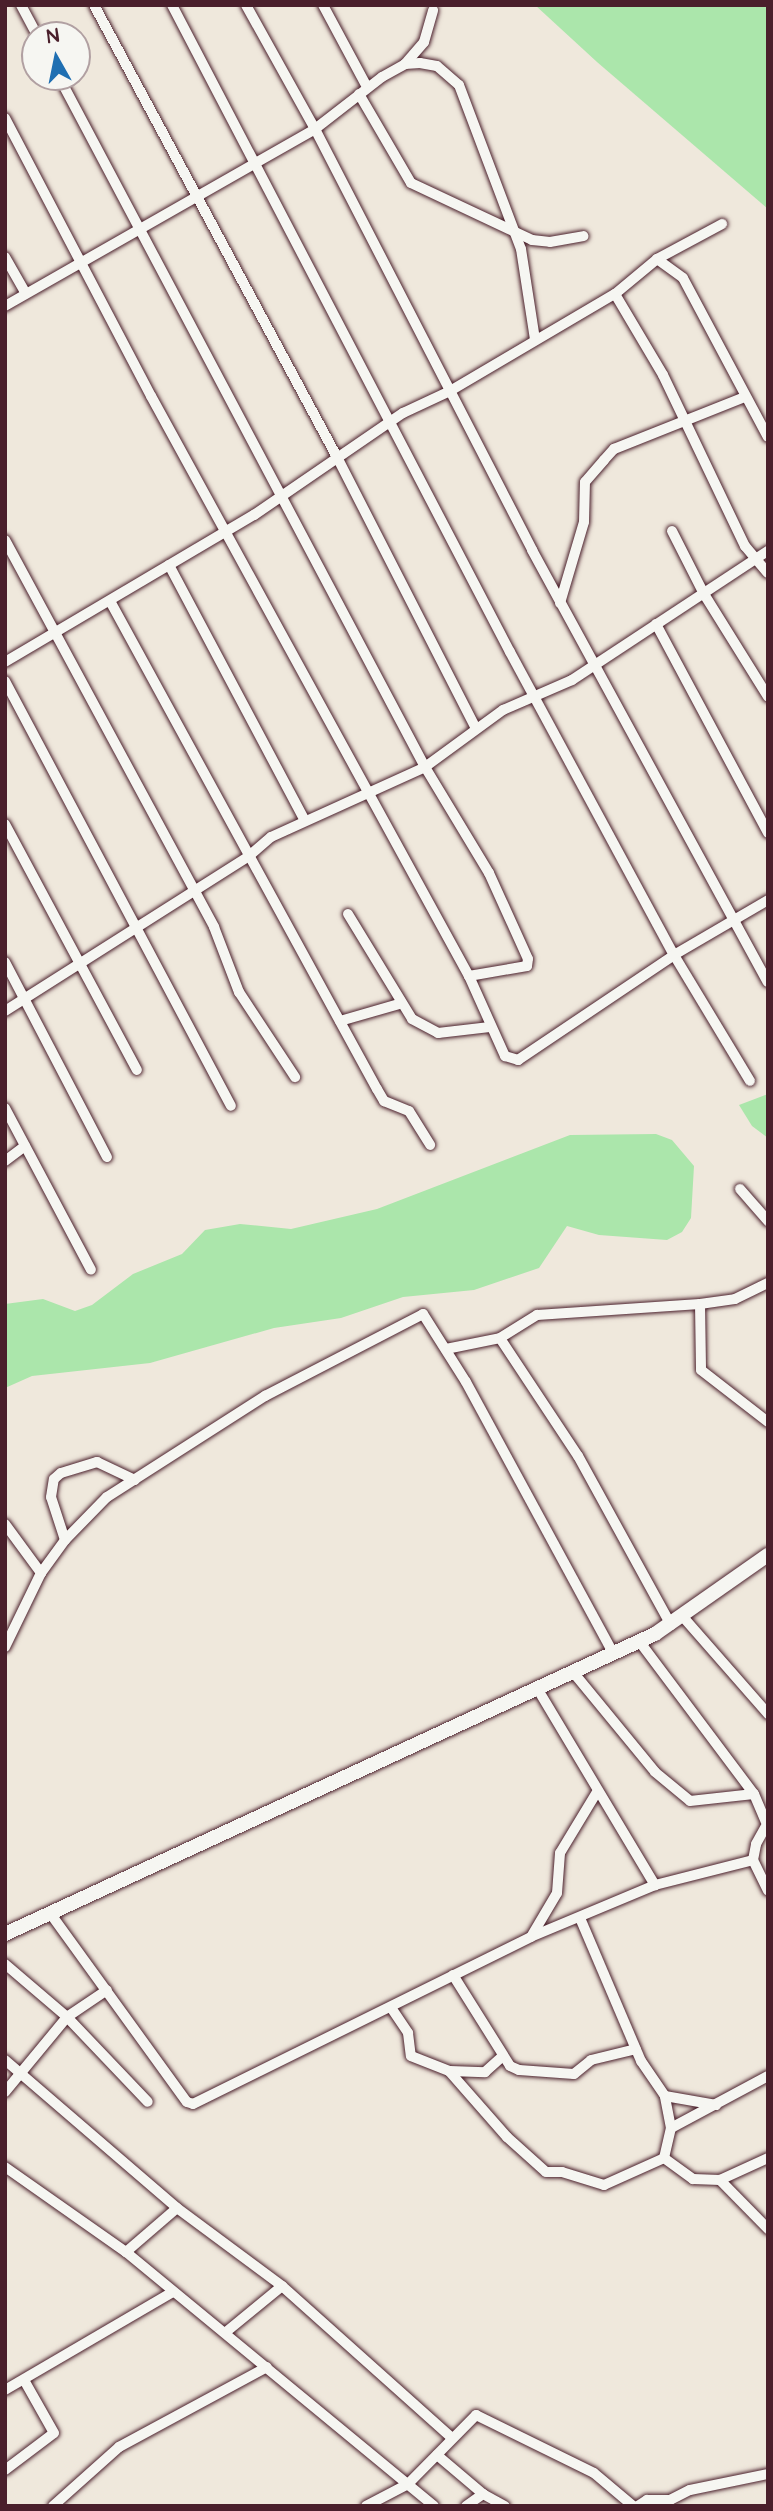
<!DOCTYPE html>
<html>
<head>
<meta charset="utf-8">
<style>
  body { margin:0 }
  #map { position:relative; width:773px; height:2511px; overflow:hidden; background:#efe8dc; font-family:"Architects Daughter",sans-serif }
  div>[style] { position:absolute }
  .green>* { inset:0; background:#abe6ab }
  .roads { filter:drop-shadow(0 0 2px #4a1f2b) drop-shadow(0 0 2px #4a1f2b) }
  .street>* { height:10px; margin:-5px; padding:0 5px; transform-origin:5px; border-radius:5px; background:#f6f6f2 }
  .secondary>* { height:14px; margin:-7px; padding:0 7px; transform-origin:7px; border-radius:7px; background:#f6f6f2 }
  span { translate:-50% -50%; white-space:nowrap; text-align:center; line-height:1.15; -webkit-text-stroke:6px #f6f6f2; paint-order:stroke }
  .frame { position:absolute; inset:0; border:7px solid #4a1f2b; pointer-events:none }
  .north { position:absolute; left:21px; top:21px; width:70px; height:70px; box-sizing:border-box; background:#f6f6f2; border:2px solid #b1a0a2; border-radius:50%; rotate:351deg; font-size:19px; font-weight:700; line-height:28px; text-align:center; color:#4a1f2b }
  .north::after { content:''; display:block; margin:auto; width:24px; height:32px; background:#1f6fb2; clip-path:polygon(50% 0,100% 100%,50% 72%,0 100%) }
</style>
</head>
<body>
<div id="map">
  <div class="green">
    <div style="clip-path:polygon(535px 5px,768px 5px,768px 209px,597px 62px)"></div>
    <div style="clip-path:polygon(768px 1094px,768px 1138px,752px 1126px,739px 1105px)"></div>
    <div style="clip-path:polygon(656px 1134px,672px 1140px,694px 1166px,691px 1218px,682px 1232px,667px 1240px,599px 1235px,567px 1226px,539px 1268px,474px 1290px,403px 1297px,341px 1318px,274px 1328px,150px 1363px,32px 1376px,5px 1388px,5px 1304px,43px 1299px,75px 1311px,92px 1305px,133px 1274px,182px 1254px,205px 1230px,240px 1224px,291px 1229px,377px 1209px,570px 1135px)"></div>
  </div>
  <div class="roads">
    <div class="street">
      <div style="left:21px;top:5px;width:34px;rotate:62deg"></div>
      <div style="left:94px;top:5px;width:513px;rotate:61.74deg"></div>
      <div style="left:337px;top:457px;width:305px;rotate:62.9deg"></div>
      <div style="left:172px;top:5px;width:730px;rotate:62.42deg"></div>
      <div style="left:510px;top:652px;width:345px;rotate:61.6deg"></div>
      <div style="left:674px;top:955px;width:147px;rotate:58.9deg"></div>
      <div style="left:246px;top:5px;width:142px;rotate:60.9deg"></div>
      <div style="left:315px;top:129px;width:474px;rotate:62.7deg"></div>
      <div style="left:532px;top:550px;width:492px;rotate:61.4deg"></div>
      <div style="left:323px;top:5px;width:93px;rotate:61.8deg"></div>
      <div style="left:405px;top:64px;width:29px;rotate:-49deg"></div>
      <div style="left:424px;top:42px;width:33px;rotate:-74deg"></div>
      <div style="left:59px;top:77px;width:781px;rotate:62.06deg"></div>
      <div style="left:425px;top:767px;width:124px;rotate:58.9deg"></div>
      <div style="left:489px;top:873px;width:94px;rotate:65.6deg"></div>
      <div style="left:528px;top:959px;width:7px;rotate:98deg"></div>
      <div style="left:527px;top:966px;width:59px;rotate:170.2deg"></div>
      <div style="left:359px;top:94px;width:103px;rotate:59.7deg"></div>
      <div style="left:411px;top:183px;width:134px;rotate:25.2deg"></div>
      <div style="left:532px;top:240px;width:18px;rotate:6deg"></div>
      <div style="left:550px;top:242px;width:34px;rotate:-10deg"></div>
      <div style="left:5px;top:118px;width:314px;rotate:62.3deg"></div>
      <div style="left:151px;top:396px;width:661px;rotate:61.27deg"></div>
      <div style="left:469px;top:976px;width:88px;rotate:65.8deg"></div>
      <div style="left:505px;top:1056px;width:14px;rotate:17deg"></div>
      <div style="left:518px;top:1060px;width:188px;rotate:-33.9deg"></div>
      <div style="left:674px;top:955px;width:109px;rotate:-30.3deg"></div>
      <div style="left:5px;top:257px;width:40px;rotate:60.3deg"></div>
      <div style="left:657px;top:259px;width:32px;rotate:36deg"></div>
      <div style="left:683px;top:278px;width:180px;rotate:61.9deg"></div>
      <div style="left:615px;top:294px;width:94px;rotate:59.3deg"></div>
      <div style="left:663px;top:375px;width:190px;rotate:64.4deg"></div>
      <div style="left:745px;top:546px;width:35px;rotate:50deg"></div>
      <div style="left:5px;top:306px;width:357px;rotate:-29.7deg"></div>
      <div style="left:315px;top:129px;width:85px;rotate:-37.8deg"></div>
      <div style="left:382px;top:77px;width:26px;rotate:-29deg"></div>
      <div style="left:405px;top:64px;width:15px;rotate:-4deg"></div>
      <div style="left:420px;top:63px;width:17px;rotate:10deg"></div>
      <div style="left:437px;top:66px;width:29px;rotate:41deg"></div>
      <div style="left:459px;top:85px;width:175px;rotate:69.3deg"></div>
      <div style="left:521px;top:249px;width:91px;rotate:81.2deg"></div>
      <div style="left:672px;top:531px;width:71px;rotate:63.1deg"></div>
      <div style="left:704px;top:594px;width:121px;rotate:58.1deg"></div>
      <div style="left:5px;top:540px;width:440px;rotate:61.6deg"></div>
      <div style="left:214px;top:927px;width:70px;rotate:69deg"></div>
      <div style="left:239px;top:992px;width:102px;rotate:56.6deg"></div>
      <div style="left:169px;top:565px;width:288px;rotate:62deg"></div>
      <div style="left:110px;top:601px;width:556px;rotate:61.32deg"></div>
      <div style="left:377px;top:1089px;width:14px;rotate:60deg"></div>
      <div style="left:384px;top:1101px;width:27px;rotate:22deg"></div>
      <div style="left:409px;top:1111px;width:40px;rotate:58deg"></div>
      <div style="left:560px;top:603px;width:84px;rotate:-73.5deg"></div>
      <div style="left:584px;top:522px;width:40px;rotate:-88.6deg"></div>
      <div style="left:585px;top:482px;width:29px;rotate:-49deg"></div>
      <div style="left:604px;top:460px;width:15px;rotate:-48deg"></div>
      <div style="left:614px;top:449px;width:141px;rotate:-21.7deg"></div>
      <div style="left:656px;top:624px;width:237px;rotate:61.8deg"></div>
      <div style="left:5px;top:662px;width:289px;rotate:-30.6deg"></div>
      <div style="left:254px;top:515px;width:181px;rotate:-34.4deg"></div>
      <div style="left:403px;top:413px;width:52px;rotate:-25.1deg"></div>
      <div style="left:450px;top:391px;width:191px;rotate:-30.5deg"></div>
      <div style="left:615px;top:294px;width:55px;rotate:-39.8deg"></div>
      <div style="left:657px;top:259px;width:74px;rotate:-28.3deg"></div>
      <div style="left:5px;top:681px;width:481px;rotate:62deg"></div>
      <div style="left:5px;top:824px;width:279px;rotate:61.8deg"></div>
      <div style="left:348px;top:914px;width:123px;rotate:58.6deg"></div>
      <div style="left:412px;top:1019px;width:30px;rotate:28deg"></div>
      <div style="left:438px;top:1033px;width:52px;rotate:-6.6deg"></div>
      <div style="left:5px;top:962px;width:220px;rotate:62.4deg"></div>
      <div style="left:5px;top:1011px;width:289px;rotate:-32.4deg"></div>
      <div style="left:249px;top:856px;width:29px;rotate:-41deg"></div>
      <div style="left:271px;top:837px;width:169px;rotate:-24.4deg"></div>
      <div style="left:425px;top:767px;width:97px;rotate:-36.2deg"></div>
      <div style="left:503px;top:710px;width:75px;rotate:-23.5deg"></div>
      <div style="left:572px;top:680px;width:235px;rotate:-33.4deg"></div>
      <div style="left:340px;top:1021px;width:61px;rotate:-16.1deg"></div>
      <div style="left:5px;top:1108px;width:183px;rotate:62deg"></div>
      <div style="left:5px;top:1161px;width:25px;rotate:-37deg"></div>
      <div style="left:740px;top:1189px;width:43px;rotate:48.8deg"></div>
      <div style="left:700px;top:1304px;width:66px;rotate:89.1deg"></div>
      <div style="left:701px;top:1370px;width:85px;rotate:37.8deg"></div>
      <div style="left:446px;top:1349px;width:55px;rotate:-11.5deg"></div>
      <div style="left:5px;top:1524px;width:61px;rotate:53.7deg"></div>
      <div style="left:65px;top:1540px;width:45px;rotate:-108deg"></div>
      <div style="left:51px;top:1497px;width:18px;rotate:-81deg"></div>
      <div style="left:54px;top:1479px;width:9px;rotate:-41deg"></div>
      <div style="left:61px;top:1473px;width:38px;rotate:-17deg"></div>
      <div style="left:97px;top:1462px;width:42px;rotate:25.3deg"></div>
      <div style="left:684px;top:1618px;width:128px;rotate:48.8deg"></div>
      <div style="left:671px;top:1625px;width:193px;rotate:-118.8deg"></div>
      <div style="left:578px;top:1456px;width:141px;rotate:-123.5deg"></div>
      <div style="left:500px;top:1338px;width:44px;rotate:-31.9deg"></div>
      <div style="left:537px;top:1315px;width:163px;rotate:-3.9deg"></div>
      <div style="left:700px;top:1304px;width:35px;rotate:-8deg"></div>
      <div style="left:735px;top:1299px;width:37px;rotate:-26deg"></div>
      <div style="left:639px;top:1641px;width:191px;rotate:53.1deg"></div>
      <div style="left:754px;top:1794px;width:30px;rotate:67deg"></div>
      <div style="left:5px;top:1647px;width:82px;rotate:-64.1deg"></div>
      <div style="left:41px;top:1573px;width:41px;rotate:-54deg"></div>
      <div style="left:65px;top:1540px;width:60px;rotate:-45.7deg"></div>
      <div style="left:107px;top:1497px;width:188px;rotate:-32.6deg"></div>
      <div style="left:265px;top:1396px;width:178px;rotate:-27.4deg"></div>
      <div style="left:423px;top:1314px;width:80px;rotate:57.7deg"></div>
      <div style="left:466px;top:1382px;width:308px;rotate:61.5deg"></div>
      <div style="left:573px;top:1672px;width:129px;rotate:50.6deg"></div>
      <div style="left:655px;top:1772px;width:45px;rotate:39.6deg"></div>
      <div style="left:690px;top:1801px;width:64px;rotate:-6.2deg"></div>
      <div style="left:537px;top:1688px;width:230px;rotate:59.1deg"></div>
      <div style="left:753px;top:1860px;width:34px;rotate:64deg"></div>
      <div style="left:50px;top:1913px;width:233px;rotate:54.1deg"></div>
      <div style="left:187px;top:2102px;width:6px;rotate:18deg"></div>
      <div style="left:193px;top:2104px;width:377px;rotate:-26.3deg"></div>
      <div style="left:531px;top:1937px;width:51px;rotate:-59.4deg"></div>
      <div style="left:557px;top:1893px;width:40px;rotate:-85.7deg"></div>
      <div style="left:560px;top:1853px;width:71px;rotate:-58.8deg"></div>
      <div style="left:533px;top:1936px;width:132px;rotate:-22.7deg"></div>
      <div style="left:655px;top:1885px;width:101px;rotate:-14.3deg"></div>
      <div style="left:753px;top:1860px;width:16px;rotate:-79deg"></div>
      <div style="left:756px;top:1844px;width:25px;rotate:-61deg"></div>
      <div style="left:5px;top:1964px;width:82px;rotate:40.5deg"></div>
      <div style="left:67px;top:2017px;width:117px;rotate:46.4deg"></div>
      <div style="left:453px;top:1975px;width:107px;rotate:57.9deg"></div>
      <div style="left:510px;top:2066px;width:10px;rotate:24deg"></div>
      <div style="left:519px;top:2070px;width:55px;rotate:4.2deg"></div>
      <div style="left:574px;top:2074px;width:22px;rotate:-39deg"></div>
      <div style="left:591px;top:2060px;width:46px;rotate:-13.7deg"></div>
      <div style="left:392px;top:2009px;width:29px;rotate:56deg"></div>
      <div style="left:408px;top:2033px;width:23px;rotate:83deg"></div>
      <div style="left:411px;top:2056px;width:41px;rotate:21.5deg"></div>
      <div style="left:449px;top:2071px;width:88px;rotate:48.7deg"></div>
      <div style="left:507px;top:2137px;width:52px;rotate:41.9deg"></div>
      <div style="left:546px;top:2172px;width:16px"></div>
      <div style="left:562px;top:2172px;width:44px;rotate:17.2deg"></div>
      <div style="left:604px;top:2185px;width:66px;rotate:-24.2deg"></div>
      <div style="left:664px;top:2158px;width:31px;rotate:-77deg"></div>
      <div style="left:671px;top:2128px;width:33px;rotate:-101deg"></div>
      <div style="left:665px;top:2096px;width:42px;rotate:-124.4deg"></div>
      <div style="left:641px;top:2061px;width:155px;rotate:-113.1deg"></div>
      <div style="left:5px;top:2060px;width:227px;rotate:40.7deg"></div>
      <div style="left:177px;top:2208px;width:131px;rotate:36.6deg"></div>
      <div style="left:282px;top:2286px;width:228px;rotate:41.8deg"></div>
      <div style="left:450px;top:2071px;width:35px;rotate:2deg"></div>
      <div style="left:485px;top:2072px;width:24px;rotate:-42deg"></div>
      <div style="left:5px;top:2092px;width:97px;rotate:-50.4deg"></div>
      <div style="left:67px;top:2017px;width:48px;rotate:-34deg"></div>
      <div style="left:665px;top:2096px;width:52px;rotate:10deg"></div>
      <div style="left:671px;top:2128px;width:110px;rotate:-28.2deg"></div>
      <div style="left:664px;top:2158px;width:36px;rotate:36deg"></div>
      <div style="left:693px;top:2179px;width:27px;rotate:2deg"></div>
      <div style="left:768px;top:2158px;width:53px;rotate:155.4deg"></div>
      <div style="left:720px;top:2180px;width:69px;rotate:45.6deg"></div>
      <div style="left:5px;top:2167px;width:148px;rotate:35.1deg"></div>
      <div style="left:126px;top:2252px;width:399px;rotate:39.5deg"></div>
      <div style="left:126px;top:2252px;width:67px;rotate:-40.8deg"></div>
      <div style="left:226px;top:2332px;width:72px;rotate:-39.4deg"></div>
      <div style="left:5px;top:2390px;width:194px;rotate:-30.3deg"></div>
      <div style="left:437px;top:2455px;width:60px;rotate:40.3deg"></div>
      <div style="left:483px;top:2494px;width:25px;rotate:29deg"></div>
      <div style="left:5px;top:2470px;width:61px;rotate:-37.1deg"></div>
      <div style="left:54px;top:2433px;width:61px;rotate:-119.5deg"></div>
      <div style="left:53px;top:2506px;width:89px;rotate:-41.8deg"></div>
      <div style="left:119px;top:2447px;width:168px;rotate:-28.4deg"></div>
      <div style="left:366px;top:2506px;width:47px;rotate:-27.6deg"></div>
      <div style="left:408px;top:2484px;width:97px;rotate:-45.4deg"></div>
      <div style="left:476px;top:2415px;width:131px;rotate:26.2deg"></div>
      <div style="left:594px;top:2473px;width:51px;rotate:40.2deg"></div>
      <div style="left:466px;top:2506px;width:21px;rotate:-35deg"></div>
      <div style="left:638px;top:2506px;width:11px;rotate:-34deg"></div>
      <div style="left:647px;top:2500px;width:23px"></div>
      <div style="left:670px;top:2500px;width:22px;rotate:-27deg"></div>
      <div style="left:690px;top:2490px;width:80px;rotate:-11.6deg"></div>
    </div>
    <div class="secondary">
      <div style="left:5px;top:1934px;width:716px;rotate:-24.78deg"></div>
      <div style="left:655px;top:1634px;width:138px;rotate:-35deg"></div>
    </div>
  </div>
  <div class="frame"></div>
  <div class="north">N</div>
</div>
</body>
</html>
